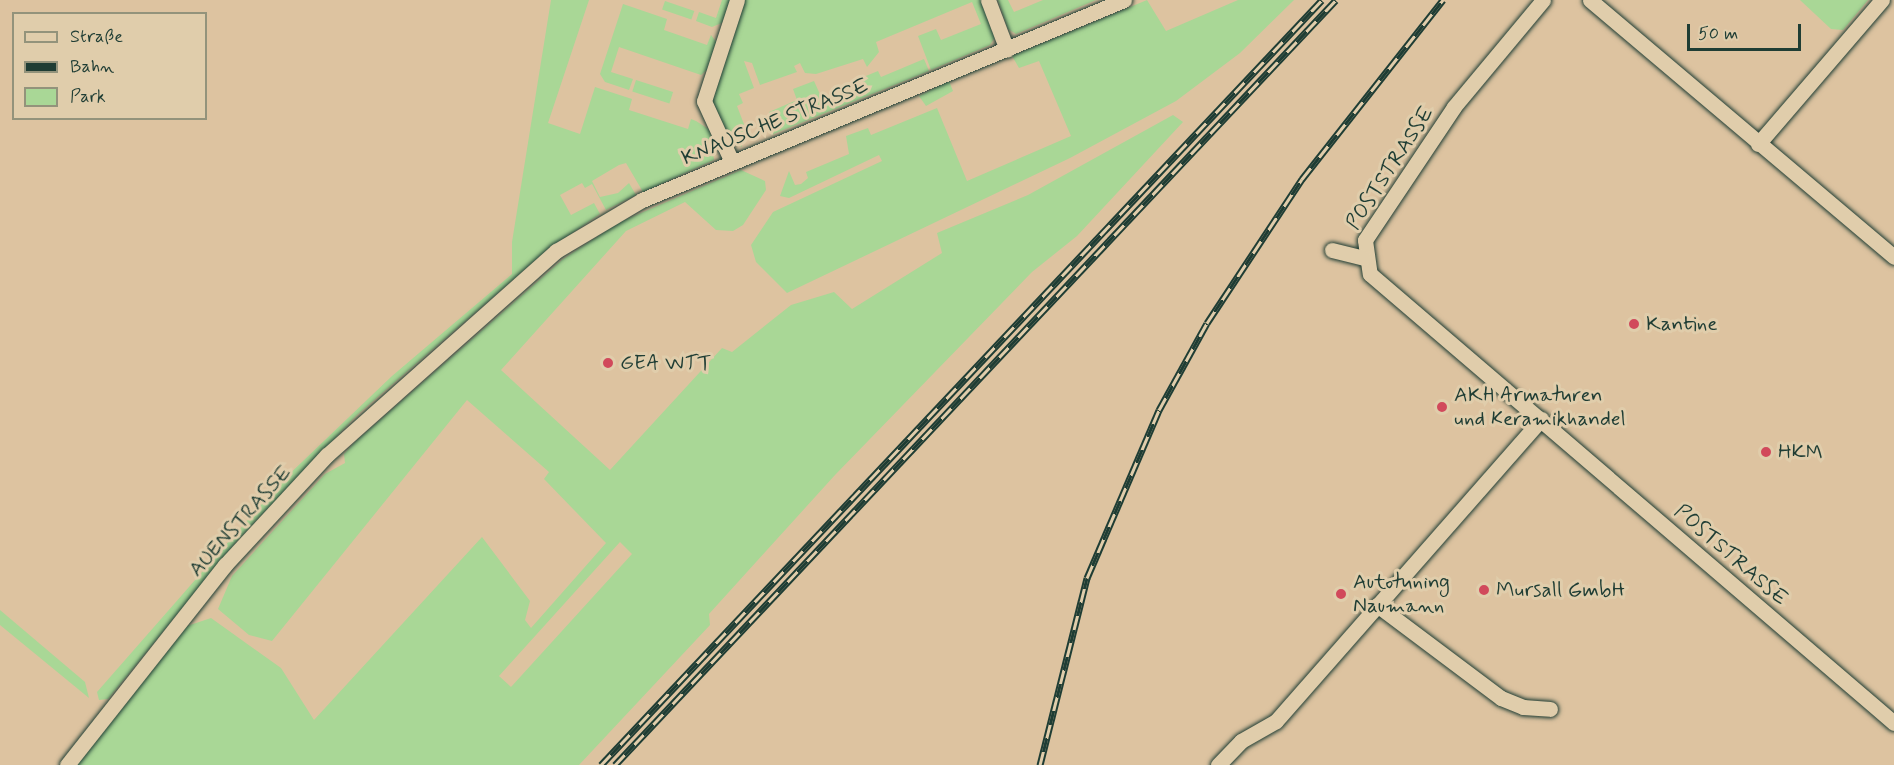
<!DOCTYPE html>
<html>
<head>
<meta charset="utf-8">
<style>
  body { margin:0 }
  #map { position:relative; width:1894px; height:765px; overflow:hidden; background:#ddc3a0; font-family:Mynerve,sans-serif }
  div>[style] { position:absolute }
  .green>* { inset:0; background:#a9d796; transform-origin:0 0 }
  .roads { filter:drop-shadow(0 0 2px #1f3d34) drop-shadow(0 0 2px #1f3d34) }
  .minor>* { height:15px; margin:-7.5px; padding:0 7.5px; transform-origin:7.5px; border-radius:7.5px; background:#e0cdab }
  .rail>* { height:7px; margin-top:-3.5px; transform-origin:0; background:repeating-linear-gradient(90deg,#e0cdab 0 14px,#1f3d34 0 28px); box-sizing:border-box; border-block:2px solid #1f3d34 }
  .dots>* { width:16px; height:16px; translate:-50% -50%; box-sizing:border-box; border:3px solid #e0cdab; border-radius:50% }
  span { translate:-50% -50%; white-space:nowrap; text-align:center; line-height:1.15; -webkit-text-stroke:6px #e0cdab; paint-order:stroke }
  .street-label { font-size:21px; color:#1f3d34 }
  .poi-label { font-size:21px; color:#1f3d34 }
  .left { translate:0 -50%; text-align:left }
  .legend { position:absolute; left:12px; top:12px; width:195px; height:108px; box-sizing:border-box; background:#e0cdab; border:2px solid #93937b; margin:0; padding:8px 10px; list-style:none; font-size:18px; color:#1f3d34 }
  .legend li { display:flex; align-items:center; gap:12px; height:30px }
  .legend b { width:30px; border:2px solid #93937b }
  .scale { position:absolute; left:1687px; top:24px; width:114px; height:27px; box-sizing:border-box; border:3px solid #1f3d34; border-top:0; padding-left:8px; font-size:18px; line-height:21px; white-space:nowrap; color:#1f3d34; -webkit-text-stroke:4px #e0cdab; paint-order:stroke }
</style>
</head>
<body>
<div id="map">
  <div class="green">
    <div style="clip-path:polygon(551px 0,589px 0,548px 123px,580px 134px,595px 87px,632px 99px,629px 110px,688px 129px,691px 119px,696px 121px,710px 130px,714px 160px,643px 192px,626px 163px,619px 165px,592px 181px,600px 197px,618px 193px,629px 183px,636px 195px,606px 210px,592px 184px,585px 188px,582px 183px,560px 195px,571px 215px,594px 203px,600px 214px,546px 251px,357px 415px,236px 542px,108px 699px,99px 700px,97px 692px,280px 483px,392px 376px,512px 274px,512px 242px)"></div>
    <div style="clip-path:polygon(722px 0,732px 0,724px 22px,712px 27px,696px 21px,699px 12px,716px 18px)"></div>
    <div style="clip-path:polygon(744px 0,982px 0,995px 37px,990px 45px,931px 70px,918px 36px,936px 29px,941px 40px,981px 24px,972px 2px,876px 42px,879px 52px,867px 67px,863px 59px,816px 74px,805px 73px,800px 63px,794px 66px,797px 72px,760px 85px,752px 63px,744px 61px,754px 88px,739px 94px,743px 103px,737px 106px,747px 132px,741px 134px,742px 147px,726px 137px,710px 103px)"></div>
    <div style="clip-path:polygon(998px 0,1008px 0,1014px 12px,1043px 0,1096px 0,1016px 34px,1008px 29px)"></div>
    <div style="clip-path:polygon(1147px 0,1166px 31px,1238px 0,1294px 0,1240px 53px,1176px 101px,1070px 158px,787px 293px,756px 262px,751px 245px,773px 212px,882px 161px,879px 155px,789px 198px,780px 196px,789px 171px,795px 185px,801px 184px,808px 178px,806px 172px,849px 154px,846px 136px,868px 128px,871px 135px,937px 108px,967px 181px,1071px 136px,1039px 61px,1019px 68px,1012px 56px)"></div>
    <div style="clip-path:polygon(1800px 0,1868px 0,1843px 30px,1831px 29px)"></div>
    <div style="left:665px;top:1px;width:31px;height:9px;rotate:19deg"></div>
    <div style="clip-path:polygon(623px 4px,667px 19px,664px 30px,707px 45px,711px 35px,717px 43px,709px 68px,701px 75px,619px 47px,611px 72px,633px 79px,629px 90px,605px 82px,600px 74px)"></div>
    <div style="clip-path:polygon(924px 59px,929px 71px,771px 135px,769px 112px,797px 100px,793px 89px,814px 81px,823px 101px,863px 84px,861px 78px,878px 71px,881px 77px)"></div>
    <div style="left:636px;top:80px;width:39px;height:12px;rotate:18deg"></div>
    <div style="clip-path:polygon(949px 81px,953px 91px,926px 106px,919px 96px)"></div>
    <div style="clip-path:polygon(evenodd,1173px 115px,1183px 122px,1077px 236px,1032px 272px,835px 475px,709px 614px,710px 625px,579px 765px,75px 765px,187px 626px,211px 618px,281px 668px,314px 720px,482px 537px,530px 601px,525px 620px,531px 628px,606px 543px,544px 479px,549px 472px,467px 400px,272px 641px,249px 635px,218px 609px,232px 576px,325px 474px,345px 463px,344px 454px,355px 442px,563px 259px,620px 222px,741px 170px,765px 181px,766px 190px,743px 225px,733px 231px,716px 230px,685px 202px,626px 231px,501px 370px,610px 470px,722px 348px,732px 352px,791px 305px,834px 292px,852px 309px,942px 253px,937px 233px,1028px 195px,1173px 115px,620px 542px,632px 554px,511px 687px,499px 676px,620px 542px)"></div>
    <div style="clip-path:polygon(0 610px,85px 682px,89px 698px,0 625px)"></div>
  </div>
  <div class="roads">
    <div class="minor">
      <div style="left:988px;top:0;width:53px;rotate:69.2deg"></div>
      <div style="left:1543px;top:0;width:139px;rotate:129.8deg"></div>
      <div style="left:1454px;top:107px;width:160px;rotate:123.8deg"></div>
      <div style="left:1365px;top:240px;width:34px;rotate:82deg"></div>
      <div style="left:1370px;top:274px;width:690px;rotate:40.59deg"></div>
      <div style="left:1590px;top:0;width:398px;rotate:40.2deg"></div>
      <div style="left:1758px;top:144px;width:190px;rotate:-49.3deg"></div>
      <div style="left:732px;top:162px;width:67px;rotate:-114.7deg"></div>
      <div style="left:704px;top:101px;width:106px;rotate:-71.9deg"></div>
      <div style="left:1332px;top:250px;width:33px;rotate:14deg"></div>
      <div style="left:1377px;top:605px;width:155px;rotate:36.9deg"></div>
      <div style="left:1501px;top:698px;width:24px;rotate:22deg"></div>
      <div style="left:1523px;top:707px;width:27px;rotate:4deg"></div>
      <div style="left:67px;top:765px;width:255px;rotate:-51.7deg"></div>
      <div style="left:225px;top:565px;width:150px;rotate:-47.2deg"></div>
      <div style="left:327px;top:455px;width:307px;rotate:-41.7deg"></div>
      <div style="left:556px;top:251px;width:100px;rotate:-30.7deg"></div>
      <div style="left:642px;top:200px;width:522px;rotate:-22.54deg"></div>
      <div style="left:1218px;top:765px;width:33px;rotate:-46deg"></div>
      <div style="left:1241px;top:741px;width:40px;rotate:-29.7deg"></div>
      <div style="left:1276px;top:721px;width:402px;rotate:-48.7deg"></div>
    </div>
  </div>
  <div class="rail">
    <div style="left:601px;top:765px;width:1051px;rotate:-46.7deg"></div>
    <div style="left:615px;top:765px;width:1051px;rotate:-46.7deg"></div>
    <div style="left:1040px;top:765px;width:193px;rotate:-75.9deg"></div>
    <div style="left:1087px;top:578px;width:183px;rotate:-66.8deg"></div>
    <div style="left:1159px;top:410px;width:99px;rotate:-61.1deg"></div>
    <div style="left:1207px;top:323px;width:173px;rotate:-56.6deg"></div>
    <div style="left:1302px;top:179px;width:228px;rotate:-51.8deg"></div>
  </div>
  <div class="dots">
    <div style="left:1634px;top:324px;background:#d1495b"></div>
    <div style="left:608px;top:363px;background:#d1495b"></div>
    <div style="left:1442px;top:407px;background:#d1495b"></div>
    <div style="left:1766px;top:452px;background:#d1495b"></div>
    <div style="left:1484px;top:590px;background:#d1495b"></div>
    <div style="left:1341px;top:594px;background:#d1495b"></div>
  </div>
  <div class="street-label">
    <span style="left:775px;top:122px;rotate:-22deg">KNAUSCHE STRASSE</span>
    <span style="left:1390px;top:168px;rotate:-57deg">POSTSTRASSE</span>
    <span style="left:240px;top:521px;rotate:-48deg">AUENSTRASSE</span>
    <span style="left:1731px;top:555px;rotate:41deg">POSTSTRASSE</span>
  </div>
  <div class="poi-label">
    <span class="left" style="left:1646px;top:324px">Kantine</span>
    <span class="left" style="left:620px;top:363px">GEA WTT</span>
    <span class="left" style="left:1454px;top:407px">AKH Armaturen<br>und Keramikhandel</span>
    <span class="left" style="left:1778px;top:452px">HKM</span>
    <span class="left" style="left:1353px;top:594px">Autotuning<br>Naumann</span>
    <span class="left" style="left:1496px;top:590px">Mursall GmbH</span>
  </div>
  <ul class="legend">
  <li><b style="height:8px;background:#e0cdab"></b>Straße</li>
  <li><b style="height:8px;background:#1f3d34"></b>Bahn</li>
  <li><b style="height:16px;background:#a9d796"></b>Park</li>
  </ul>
  <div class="scale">50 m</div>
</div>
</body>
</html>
